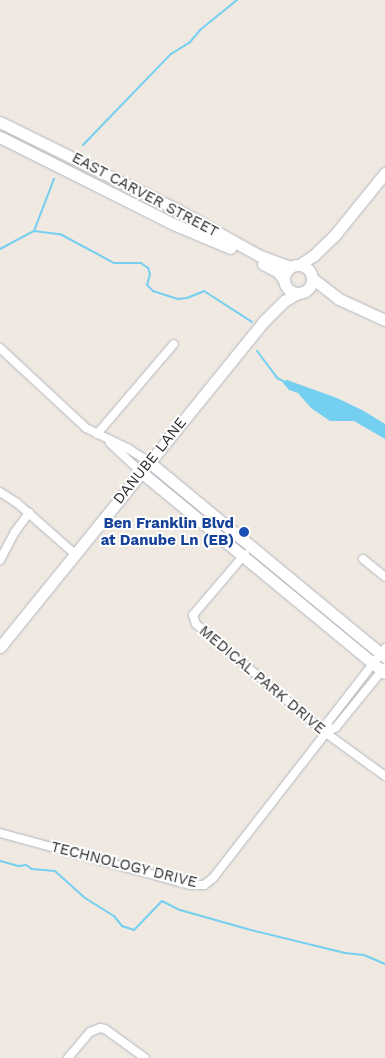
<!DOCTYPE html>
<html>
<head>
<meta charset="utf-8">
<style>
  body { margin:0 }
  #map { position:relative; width:385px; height:1058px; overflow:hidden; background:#efe9e1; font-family:"Work Sans",sans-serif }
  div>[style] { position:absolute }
  .water>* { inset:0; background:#75cff0 }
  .stream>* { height:2px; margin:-1px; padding:0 1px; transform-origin:1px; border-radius:1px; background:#75cff0 }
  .roads { filter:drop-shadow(0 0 1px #b4b7c1) drop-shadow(0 0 1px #b4b7c1) }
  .street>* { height:8px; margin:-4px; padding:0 4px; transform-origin:4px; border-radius:4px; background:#fff }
  .secondary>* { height:11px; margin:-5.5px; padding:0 5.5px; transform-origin:5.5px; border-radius:5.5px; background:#fff }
  .secondary>.ring { margin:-5.5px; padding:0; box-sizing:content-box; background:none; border:11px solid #fff; border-radius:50% }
  .dots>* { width:14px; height:14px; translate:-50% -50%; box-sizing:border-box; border:2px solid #fff; border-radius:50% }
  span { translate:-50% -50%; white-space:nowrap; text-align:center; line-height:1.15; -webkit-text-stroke:4px #fff; paint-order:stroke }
  .street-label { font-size:15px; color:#2e2e2e }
  .transit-label { font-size:15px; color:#164399; font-weight:700 }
  .right { translate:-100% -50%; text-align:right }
</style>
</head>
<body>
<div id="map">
  <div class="water">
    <div style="clip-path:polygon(287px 380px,337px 398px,364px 411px,385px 424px,385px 439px,354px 421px,330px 421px,311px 408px,298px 393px,289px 390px,283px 383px,283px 381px)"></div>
  </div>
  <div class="stream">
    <div style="left:83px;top:145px;width:127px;rotate:-46deg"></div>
    <div style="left:171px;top:54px;width:22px;rotate:-32deg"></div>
    <div style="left:190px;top:42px;width:16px;rotate:-50deg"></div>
    <div style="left:200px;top:30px;width:48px;rotate:-39deg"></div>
    <div style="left:34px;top:231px;width:26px;rotate:7deg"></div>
    <div style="left:60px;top:234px;width:61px;rotate:28.2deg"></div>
    <div style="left:114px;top:263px;width:27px"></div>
    <div style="left:141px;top:263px;width:9px;rotate:36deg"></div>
    <div style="left:148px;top:268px;width:6px;rotate:72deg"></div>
    <div style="left:150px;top:274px;width:11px;rotate:105deg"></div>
    <div style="left:147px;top:285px;width:8px;rotate:45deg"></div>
    <div style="left:153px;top:291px;width:26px;rotate:18deg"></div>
    <div style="left:178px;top:299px;width:9px;rotate:-6deg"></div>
    <div style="left:187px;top:298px;width:18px;rotate:-22deg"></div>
    <div style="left:204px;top:291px;width:57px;rotate:32.9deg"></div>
    <div style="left:0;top:249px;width:38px;rotate:-28deg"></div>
    <div style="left:34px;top:231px;width:56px;rotate:-69deg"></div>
    <div style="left:257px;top:351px;width:34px;rotate:53deg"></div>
    <div style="left:277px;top:378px;width:7px;rotate:27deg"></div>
    <div style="left:0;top:861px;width:20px;rotate:15deg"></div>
    <div style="left:19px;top:866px;width:7px;rotate:-8deg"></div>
    <div style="left:26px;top:865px;width:7px;rotate:34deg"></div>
    <div style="left:32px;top:869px;width:23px;rotate:5deg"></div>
    <div style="left:55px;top:871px;width:40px;rotate:42deg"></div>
    <div style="left:85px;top:898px;width:34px;rotate:32deg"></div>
    <div style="left:114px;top:916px;width:13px;rotate:51deg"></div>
    <div style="left:122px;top:926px;width:13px;rotate:18deg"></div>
    <div style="left:134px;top:930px;width:40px;rotate:-46deg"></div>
    <div style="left:162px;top:901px;width:20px;rotate:27deg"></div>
    <div style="left:180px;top:910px;width:70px;rotate:15.8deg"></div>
    <div style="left:247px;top:929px;width:101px;rotate:13.8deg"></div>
    <div style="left:345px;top:953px;width:19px;rotate:6deg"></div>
    <div style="left:364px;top:955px;width:23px;rotate:23deg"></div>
  </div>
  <div class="roads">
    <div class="street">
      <div style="left:0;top:348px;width:117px;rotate:42.9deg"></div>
      <div style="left:86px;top:428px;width:46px;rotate:26deg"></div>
      <div style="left:127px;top:448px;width:26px;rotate:32deg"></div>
      <div style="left:97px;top:434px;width:118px;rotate:-49.5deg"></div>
      <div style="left:110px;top:443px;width:42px;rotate:43.1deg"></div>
      <div style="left:0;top:492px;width:20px;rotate:33deg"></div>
      <div style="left:17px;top:503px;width:76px;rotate:41.3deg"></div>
      <div style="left:245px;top:554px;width:80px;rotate:130.4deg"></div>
      <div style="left:193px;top:615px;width:9px;rotate:72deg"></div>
      <div style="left:196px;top:624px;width:170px;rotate:40deg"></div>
      <div style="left:326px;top:733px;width:73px;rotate:36.1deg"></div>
      <div style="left:363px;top:559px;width:28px;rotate:39deg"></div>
      <div style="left:0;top:560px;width:32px;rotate:-62deg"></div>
      <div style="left:15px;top:532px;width:24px;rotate:-54deg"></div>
      <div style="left:326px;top:733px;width:11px;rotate:-80deg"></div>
      <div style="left:328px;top:722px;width:93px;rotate:-52.4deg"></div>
      <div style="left:0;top:833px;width:197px;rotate:15.3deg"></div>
      <div style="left:190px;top:885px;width:14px"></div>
      <div style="left:204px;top:885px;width:11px;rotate:-38deg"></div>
      <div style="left:213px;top:878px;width:184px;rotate:-52.1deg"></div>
      <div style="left:326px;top:733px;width:12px;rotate:-31deg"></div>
      <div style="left:336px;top:727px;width:77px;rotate:-50.8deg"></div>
      <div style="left:68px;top:1058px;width:34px;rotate:-50deg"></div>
      <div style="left:90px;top:1032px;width:11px;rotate:-22deg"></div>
      <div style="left:100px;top:1028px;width:5px;rotate:11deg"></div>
      <div style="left:105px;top:1029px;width:49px;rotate:35.9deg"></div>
    </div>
    <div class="secondary">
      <div style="left:0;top:122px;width:194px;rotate:26.3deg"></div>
      <div style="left:174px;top:208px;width:98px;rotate:29.2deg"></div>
      <div style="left:260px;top:256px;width:32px;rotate:20deg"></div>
      <div style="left:0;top:137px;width:194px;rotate:26.7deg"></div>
      <div style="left:173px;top:224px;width:62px;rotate:22.8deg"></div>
      <div style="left:263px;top:264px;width:17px;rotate:28deg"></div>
      <div style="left:278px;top:272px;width:10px;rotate:53deg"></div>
      <div style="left:299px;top:265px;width:17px;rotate:-33deg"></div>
      <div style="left:313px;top:256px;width:29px;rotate:-44deg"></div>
      <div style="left:334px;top:236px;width:81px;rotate:-51deg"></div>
      <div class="ring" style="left:284px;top:265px;width:17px;height:17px"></div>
      <div style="left:312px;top:278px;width:34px;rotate:38deg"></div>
      <div style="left:339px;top:299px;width:51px;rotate:24.5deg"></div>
      <div style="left:149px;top:462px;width:306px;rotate:39.6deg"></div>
      <div style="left:141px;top:472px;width:316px;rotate:39.5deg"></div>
      <div style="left:0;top:647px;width:418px;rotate:-51deg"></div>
      <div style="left:263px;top:322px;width:30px;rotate:-45deg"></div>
      <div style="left:284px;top:301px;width:16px;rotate:-30deg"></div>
    </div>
  </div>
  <div class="dots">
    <div style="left:244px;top:532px;background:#1a4fb4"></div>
  </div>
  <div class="street-label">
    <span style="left:145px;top:195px;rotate:28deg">EAST CARVER STREET</span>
    <span style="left:150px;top:461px;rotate:-51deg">DANUBE LANE</span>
    <span style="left:262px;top:680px;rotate:40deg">MEDICAL PARK DRIVE</span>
    <span style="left:124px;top:865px;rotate:14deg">TECHNOLOGY DRIVE</span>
  </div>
  <div class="transit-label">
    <span class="right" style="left:234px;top:532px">Ben Franklin Blvd<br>at Danube Ln (EB)</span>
  </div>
</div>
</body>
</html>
